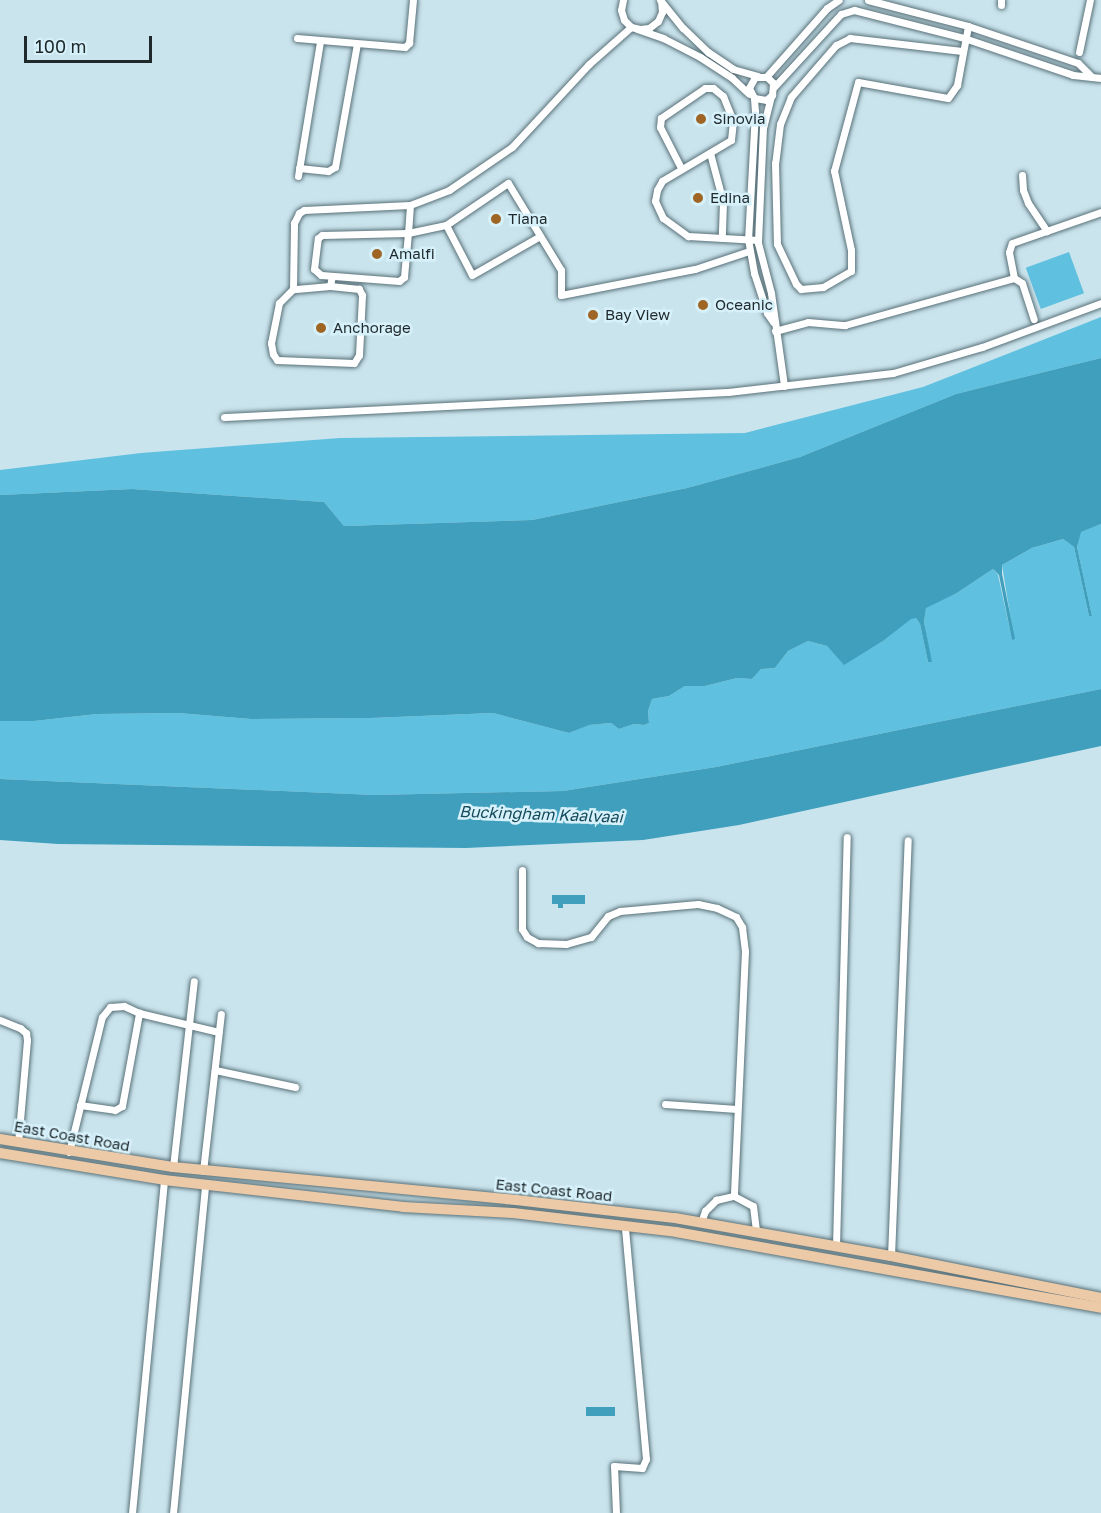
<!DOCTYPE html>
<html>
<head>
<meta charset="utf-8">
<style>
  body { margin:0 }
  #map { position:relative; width:1101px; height:1513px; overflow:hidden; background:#cae4ed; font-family:"Golos Text",sans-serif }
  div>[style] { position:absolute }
  .green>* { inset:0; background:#60c0df; transform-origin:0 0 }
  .water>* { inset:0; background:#3f9fbc; transform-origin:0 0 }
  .roads { filter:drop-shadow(0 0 2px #597179) drop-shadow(0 0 2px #597179) }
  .minor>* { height:7px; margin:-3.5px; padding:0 3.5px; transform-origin:3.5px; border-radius:3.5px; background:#fff }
  .primary>* { height:10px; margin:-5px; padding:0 5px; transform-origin:5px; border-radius:5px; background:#edcaa7 }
  .dots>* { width:16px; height:16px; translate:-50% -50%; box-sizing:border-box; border:3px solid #d7f1fb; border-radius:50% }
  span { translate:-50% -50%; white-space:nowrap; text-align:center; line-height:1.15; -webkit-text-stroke:5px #d7f1fb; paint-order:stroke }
  .poi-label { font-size:15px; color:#1f292c }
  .left { translate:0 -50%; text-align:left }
  .street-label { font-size:15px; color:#1f292c }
  .water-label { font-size:16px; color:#154b5b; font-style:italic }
  .scale { position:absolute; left:24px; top:36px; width:128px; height:27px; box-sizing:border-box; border:3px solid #1f292c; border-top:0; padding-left:8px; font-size:18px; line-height:21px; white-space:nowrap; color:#1f292c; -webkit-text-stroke:4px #d7f1fb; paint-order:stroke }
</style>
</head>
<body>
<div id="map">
  <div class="green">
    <div style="left:1069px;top:252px;width:44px;height:46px;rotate:70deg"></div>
    <div style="clip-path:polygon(1101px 317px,1101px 358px,956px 394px,800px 457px,687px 488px,532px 520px,344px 526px,324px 502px,132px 489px,0 495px,0 470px,141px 453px,340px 438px,745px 433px,923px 387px)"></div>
    <div style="clip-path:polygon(1101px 524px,1101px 689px,716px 767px,563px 791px,374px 795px,0 779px,0 721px,34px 721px,97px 714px,178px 713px,251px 719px,371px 718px,493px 713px,569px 733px,588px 725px,611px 723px,619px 729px,634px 724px,644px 725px,649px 723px,648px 711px,652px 699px,669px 696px,685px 686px,705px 686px,737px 678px,752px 679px,761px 669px,775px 668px,788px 651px,808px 641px,827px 646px,844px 664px,883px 641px,911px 618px,916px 618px,920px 624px,928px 662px,931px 662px,924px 622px,926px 607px,957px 593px,993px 569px,998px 575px,1012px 639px,1014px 639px,1002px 565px,1032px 548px,1063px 539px,1074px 547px,1089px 616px,1092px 616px,1077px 547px,1080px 532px)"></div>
  </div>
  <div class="water">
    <div style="clip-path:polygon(1101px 358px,1101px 524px,1081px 532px,1077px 547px,1092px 616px,1089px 616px,1074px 547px,1063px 539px,1032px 548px,1002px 565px,1002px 574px,1015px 639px,1012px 640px,999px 575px,993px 569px,957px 593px,926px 608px,924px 622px,932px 662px,928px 662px,920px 624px,916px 618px,911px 619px,883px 641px,844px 665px,827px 646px,808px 641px,788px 651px,775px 668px,761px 669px,752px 679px,737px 678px,705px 686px,685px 686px,669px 696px,652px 699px,648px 711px,649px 723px,644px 725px,634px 724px,619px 729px,611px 723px,589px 725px,569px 733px,493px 713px,371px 718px,251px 719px,178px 713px,97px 714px,34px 721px,0 721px,0 495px,132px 489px,324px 502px,344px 526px,532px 520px,687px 488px,800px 457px,956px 394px)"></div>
    <div style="clip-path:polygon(1101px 689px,1101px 746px,739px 825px,643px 840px,466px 848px,58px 844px,0 840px,0 779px,374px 795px,563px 791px,716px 767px)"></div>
    <div style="clip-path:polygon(552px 895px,585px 895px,585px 904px,563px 904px,563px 908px,558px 908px,558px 904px,552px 904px)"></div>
    <div style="left:615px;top:1407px;width:9px;height:29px;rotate:90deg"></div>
  </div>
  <div class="roads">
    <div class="minor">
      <div style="left:623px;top:0;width:10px;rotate:101deg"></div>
      <div style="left:621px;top:10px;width:10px;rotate:73deg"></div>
      <div style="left:624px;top:20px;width:10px;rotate:45deg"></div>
      <div style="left:631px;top:27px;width:9px;rotate:13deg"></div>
      <div style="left:640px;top:29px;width:9px;rotate:-6deg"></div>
      <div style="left:649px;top:28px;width:11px;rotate:-38deg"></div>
      <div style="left:658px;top:21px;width:10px;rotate:-66deg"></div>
      <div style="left:662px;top:12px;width:11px;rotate:-95deg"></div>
      <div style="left:660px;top:0;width:36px;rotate:51deg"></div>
      <div style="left:683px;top:28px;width:35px;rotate:44deg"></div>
      <div style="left:708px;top:52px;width:30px;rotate:34deg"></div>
      <div style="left:733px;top:69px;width:26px;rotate:16deg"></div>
      <div style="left:868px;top:0;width:103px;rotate:14.6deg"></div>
      <div style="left:968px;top:26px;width:116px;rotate:18.6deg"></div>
      <div style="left:1078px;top:63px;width:18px;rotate:45deg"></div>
      <div style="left:1001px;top:5px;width:5px;rotate:-90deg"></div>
      <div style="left:637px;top:29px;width:28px;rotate:19deg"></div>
      <div style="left:663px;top:38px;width:42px;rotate:27.2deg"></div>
      <div style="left:700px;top:57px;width:38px;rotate:33deg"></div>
      <div style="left:732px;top:78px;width:23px;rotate:43deg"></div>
      <div style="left:297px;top:38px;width:108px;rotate:4.8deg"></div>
      <div style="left:405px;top:47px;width:6px;rotate:-45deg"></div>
      <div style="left:409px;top:43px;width:43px;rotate:-84.7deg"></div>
      <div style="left:962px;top:51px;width:113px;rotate:-173.4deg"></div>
      <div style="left:850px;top:38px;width:16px;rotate:153deg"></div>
      <div style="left:836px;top:45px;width:69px;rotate:130.9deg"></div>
      <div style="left:791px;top:97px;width:29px;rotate:112deg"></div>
      <div style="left:780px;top:124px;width:39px;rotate:97deg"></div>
      <div style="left:775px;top:163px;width:81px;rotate:88.6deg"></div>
      <div style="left:777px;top:244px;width:44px;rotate:64.6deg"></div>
      <div style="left:796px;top:284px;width:7px;rotate:45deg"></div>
      <div style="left:801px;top:289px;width:22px;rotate:-5deg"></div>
      <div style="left:823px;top:287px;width:32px;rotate:-30deg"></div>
      <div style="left:851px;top:271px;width:21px;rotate:-90deg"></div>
      <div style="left:851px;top:250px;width:81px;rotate:-102.1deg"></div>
      <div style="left:834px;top:171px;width:92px;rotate:-74.9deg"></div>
      <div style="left:858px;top:82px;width:91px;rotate:10.1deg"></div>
      <div style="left:948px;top:98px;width:16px;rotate:-55deg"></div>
      <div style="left:957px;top:85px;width:60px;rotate:-79.4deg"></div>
      <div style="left:1079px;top:52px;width:53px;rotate:-78.1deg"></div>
      <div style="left:766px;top:77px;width:92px;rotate:-48.5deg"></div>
      <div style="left:827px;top:8px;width:14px;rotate:-34deg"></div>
      <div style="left:774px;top:87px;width:99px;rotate:-47.5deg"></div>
      <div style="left:841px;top:14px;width:14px;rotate:-17deg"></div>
      <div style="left:854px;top:10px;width:114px;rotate:14.3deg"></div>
      <div style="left:964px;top:38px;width:115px;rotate:18.7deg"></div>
      <div style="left:1073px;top:75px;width:28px;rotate:6deg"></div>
      <div style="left:771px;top:96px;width:32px;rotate:104deg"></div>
      <div style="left:763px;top:127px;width:116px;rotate:92.5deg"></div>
      <div style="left:758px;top:243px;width:52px;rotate:75.4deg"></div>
      <div style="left:771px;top:293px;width:94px;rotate:82deg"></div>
      <div style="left:754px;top:98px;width:12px;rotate:9deg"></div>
      <div style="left:766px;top:100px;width:8px;rotate:-40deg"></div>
      <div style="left:772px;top:95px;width:12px;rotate:-85deg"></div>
      <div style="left:773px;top:83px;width:8px;rotate:-135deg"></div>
      <div style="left:767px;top:77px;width:12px;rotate:180deg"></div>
      <div style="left:755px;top:77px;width:13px;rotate:119deg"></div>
      <div style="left:749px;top:88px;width:11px;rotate:63deg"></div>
      <div style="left:754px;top:98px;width:13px;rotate:86deg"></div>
      <div style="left:755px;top:111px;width:128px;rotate:93.1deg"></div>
      <div style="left:748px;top:239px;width:35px;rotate:80deg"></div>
      <div style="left:754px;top:273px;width:42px;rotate:72deg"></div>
      <div style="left:767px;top:313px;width:11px;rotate:56deg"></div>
      <div style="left:710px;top:153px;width:51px;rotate:75.1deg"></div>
      <div style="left:723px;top:202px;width:36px;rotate:92deg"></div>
      <div style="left:299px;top:168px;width:29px;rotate:6deg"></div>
      <div style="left:328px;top:171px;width:8px;rotate:-30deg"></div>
      <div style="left:335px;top:167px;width:125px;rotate:-79.9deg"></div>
      <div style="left:681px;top:168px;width:46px;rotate:-117.1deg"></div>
      <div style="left:660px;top:127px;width:9px;rotate:-84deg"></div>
      <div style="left:661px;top:118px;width:53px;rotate:-34.3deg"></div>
      <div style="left:705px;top:88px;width:8px"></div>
      <div style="left:713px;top:88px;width:13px;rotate:39deg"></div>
      <div style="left:723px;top:96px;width:27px;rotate:68deg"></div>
      <div style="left:733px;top:121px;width:19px;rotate:96deg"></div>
      <div style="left:731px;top:140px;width:80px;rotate:149.3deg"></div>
      <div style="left:662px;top:181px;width:10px;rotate:119deg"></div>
      <div style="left:657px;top:190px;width:11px;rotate:100deg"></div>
      <div style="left:655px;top:201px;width:19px;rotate:65deg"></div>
      <div style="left:663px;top:218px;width:31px;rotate:36deg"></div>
      <div style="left:688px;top:236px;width:70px;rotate:3.3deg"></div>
      <div style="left:1022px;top:175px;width:15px;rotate:86deg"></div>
      <div style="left:1023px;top:190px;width:14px;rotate:69deg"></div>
      <div style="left:1028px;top:203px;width:34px;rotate:56deg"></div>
      <div style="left:298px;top:176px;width:137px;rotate:-80.7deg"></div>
      <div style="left:410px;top:205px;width:28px;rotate:94deg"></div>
      <div style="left:408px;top:233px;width:39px;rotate:-12deg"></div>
      <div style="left:446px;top:225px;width:75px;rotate:-34.1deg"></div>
      <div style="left:508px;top:183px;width:102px;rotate:58.7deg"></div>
      <div style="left:561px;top:270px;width:25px;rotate:90deg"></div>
      <div style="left:561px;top:295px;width:136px;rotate:-11deg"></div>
      <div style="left:695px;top:269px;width:57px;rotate:-18.4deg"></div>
      <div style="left:446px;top:225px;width:56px;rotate:62.5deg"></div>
      <div style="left:472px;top:275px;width:78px;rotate:-29.8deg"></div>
      <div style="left:408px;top:233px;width:44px;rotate:95.2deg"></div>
      <div style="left:404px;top:277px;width:6px;rotate:141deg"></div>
      <div style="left:399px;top:281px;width:78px;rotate:-175.6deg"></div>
      <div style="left:321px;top:275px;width:9px;rotate:-139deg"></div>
      <div style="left:314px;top:269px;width:31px;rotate:-83deg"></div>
      <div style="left:318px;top:238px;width:5px;rotate:-37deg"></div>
      <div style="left:322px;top:235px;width:86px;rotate:-1.3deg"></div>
      <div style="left:1014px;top:278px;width:26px;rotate:-101deg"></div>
      <div style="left:1009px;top:252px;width:9px;rotate:-72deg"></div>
      <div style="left:1012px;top:243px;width:94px;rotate:-19.2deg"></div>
      <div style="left:330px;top:286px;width:37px;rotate:175deg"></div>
      <div style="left:293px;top:289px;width:20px;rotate:135deg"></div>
      <div style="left:279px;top:303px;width:41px;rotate:101.3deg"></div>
      <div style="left:271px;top:343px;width:11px;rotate:80deg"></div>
      <div style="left:273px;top:354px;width:7px;rotate:56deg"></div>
      <div style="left:277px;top:360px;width:77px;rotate:2.2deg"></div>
      <div style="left:354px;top:363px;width:9px;rotate:-58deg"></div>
      <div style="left:359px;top:355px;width:60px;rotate:-87.1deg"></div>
      <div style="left:362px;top:295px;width:7px;rotate:-117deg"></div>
      <div style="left:359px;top:289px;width:29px;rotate:-174deg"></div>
      <div style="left:330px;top:286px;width:10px;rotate:-79deg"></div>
      <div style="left:293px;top:289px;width:66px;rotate:-89.1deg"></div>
      <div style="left:294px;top:223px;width:11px;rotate:-63deg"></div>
      <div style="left:299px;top:213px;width:6px;rotate:-31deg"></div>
      <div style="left:304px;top:210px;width:106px;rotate:-2.7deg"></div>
      <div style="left:410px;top:205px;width:42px;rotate:-21deg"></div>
      <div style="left:449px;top:190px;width:76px;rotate:-34.3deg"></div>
      <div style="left:512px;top:147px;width:113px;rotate:-47.1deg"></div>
      <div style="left:589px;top:64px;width:56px;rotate:-41.4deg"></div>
      <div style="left:775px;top:331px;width:34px;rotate:-15deg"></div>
      <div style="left:808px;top:322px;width:37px;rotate:5deg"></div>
      <div style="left:845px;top:325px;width:175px;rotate:-15.5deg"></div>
      <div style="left:1014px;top:278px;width:9px;rotate:32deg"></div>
      <div style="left:1022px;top:283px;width:38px;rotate:72deg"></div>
      <div style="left:224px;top:417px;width:505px;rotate:-2.84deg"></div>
      <div style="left:728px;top:392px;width:166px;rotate:-6.6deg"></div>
      <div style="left:893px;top:373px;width:93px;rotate:-16.3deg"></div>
      <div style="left:982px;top:347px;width:127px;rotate:-20.3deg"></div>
      <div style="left:522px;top:870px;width:59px;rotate:90deg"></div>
      <div style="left:522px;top:929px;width:9px;rotate:58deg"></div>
      <div style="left:527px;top:937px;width:13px;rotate:29deg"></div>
      <div style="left:538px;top:943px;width:28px;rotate:2deg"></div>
      <div style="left:566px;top:944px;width:26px;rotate:-16deg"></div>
      <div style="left:591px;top:937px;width:27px;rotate:-51deg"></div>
      <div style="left:608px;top:916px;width:13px;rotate:-23deg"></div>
      <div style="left:620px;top:911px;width:78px;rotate:-5.1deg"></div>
      <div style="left:698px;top:904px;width:19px;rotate:12deg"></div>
      <div style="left:717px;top:908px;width:21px;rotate:25deg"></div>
      <div style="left:736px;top:917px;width:12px;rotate:59deg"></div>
      <div style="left:742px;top:927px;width:24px;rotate:83deg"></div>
      <div style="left:745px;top:951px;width:245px;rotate:92.6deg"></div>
      <div style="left:0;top:1020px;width:22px;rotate:22deg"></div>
      <div style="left:20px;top:1028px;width:8px;rotate:40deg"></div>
      <div style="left:26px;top:1033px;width:7px;rotate:82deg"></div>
      <div style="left:27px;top:1040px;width:102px;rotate:95deg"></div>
      <div style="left:215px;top:1070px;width:82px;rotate:12deg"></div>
      <div style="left:665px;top:1104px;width:72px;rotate:4deg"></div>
      <div style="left:80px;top:1105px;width:35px;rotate:8deg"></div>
      <div style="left:115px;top:1110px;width:8px;rotate:-30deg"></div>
      <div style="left:122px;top:1106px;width:95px;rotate:-79.6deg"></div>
      <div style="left:69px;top:1152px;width:139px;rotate:-76.3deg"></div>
      <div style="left:102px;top:1017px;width:13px;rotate:-51deg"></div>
      <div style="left:110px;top:1007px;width:14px;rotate:-4deg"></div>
      <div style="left:124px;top:1006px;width:17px;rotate:25deg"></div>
      <div style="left:139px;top:1013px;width:82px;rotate:13.4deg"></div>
      <div style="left:173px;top:1167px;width:187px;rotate:-83.6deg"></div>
      <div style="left:203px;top:1171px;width:158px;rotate:-83.5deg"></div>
      <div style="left:701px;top:1222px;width:12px;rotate:-70deg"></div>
      <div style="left:705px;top:1211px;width:16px;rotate:-45deg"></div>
      <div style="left:716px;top:1200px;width:18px;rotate:-13deg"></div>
      <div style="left:734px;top:1196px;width:21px;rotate:28deg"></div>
      <div style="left:753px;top:1206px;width:26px;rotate:83deg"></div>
      <div style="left:836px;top:1246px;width:409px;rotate:-88.5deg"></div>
      <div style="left:891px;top:1256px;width:416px;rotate:-87.7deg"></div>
      <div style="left:132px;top:1513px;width:335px;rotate:-84.5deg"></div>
      <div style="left:173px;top:1513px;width:330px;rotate:-84.4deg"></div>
      <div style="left:616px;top:1513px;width:47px;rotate:-92.4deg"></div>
      <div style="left:614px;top:1466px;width:28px;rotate:4deg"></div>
      <div style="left:642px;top:1468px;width:10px;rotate:-66deg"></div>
      <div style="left:646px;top:1459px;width:234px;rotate:-95.2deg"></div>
    </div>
    <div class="primary">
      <div style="left:0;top:1139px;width:175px;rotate:9.2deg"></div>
      <div style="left:173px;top:1167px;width:345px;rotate:5.5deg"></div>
      <div style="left:516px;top:1200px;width:160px;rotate:6.5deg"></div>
      <div style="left:675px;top:1218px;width:219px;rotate:10deg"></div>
      <div style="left:891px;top:1256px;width:214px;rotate:11.3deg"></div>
      <div style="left:0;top:1153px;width:166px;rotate:9.3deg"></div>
      <div style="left:164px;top:1180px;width:241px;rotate:6.4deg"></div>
      <div style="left:403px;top:1207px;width:110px;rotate:3.1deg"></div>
      <div style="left:513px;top:1213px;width:164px;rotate:6.6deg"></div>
      <div style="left:676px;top:1232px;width:432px;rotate:10.1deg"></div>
    </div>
  </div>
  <div class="dots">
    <div style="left:701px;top:119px;background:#9f6524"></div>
    <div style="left:698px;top:198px;background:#9f6524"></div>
    <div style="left:496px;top:219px;background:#9f6524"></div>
    <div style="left:377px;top:254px;background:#9f6524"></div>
    <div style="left:703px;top:305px;background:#9f6524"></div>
    <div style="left:593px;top:315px;background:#9f6524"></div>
    <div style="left:321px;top:328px;background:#9f6524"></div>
  </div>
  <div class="poi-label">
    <span class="left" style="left:713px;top:119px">Sinovia</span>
    <span class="left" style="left:710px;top:198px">Edina</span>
    <span class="left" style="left:508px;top:219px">Tiana</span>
    <span class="left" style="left:389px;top:254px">Amalfi</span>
    <span class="left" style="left:715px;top:305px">Oceanic</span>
    <span class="left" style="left:605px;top:315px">Bay View</span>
    <span class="left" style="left:333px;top:328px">Anchorage</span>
  </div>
  <div class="street-label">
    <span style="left:72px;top:1136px;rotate:10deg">East Coast Road</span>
    <span style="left:554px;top:1190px;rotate:6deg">East Coast Road</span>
  </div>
  <div class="water-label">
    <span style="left:541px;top:814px;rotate:2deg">Buckingham Kaalvaai</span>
  </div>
  <div class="scale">100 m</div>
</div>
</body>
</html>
